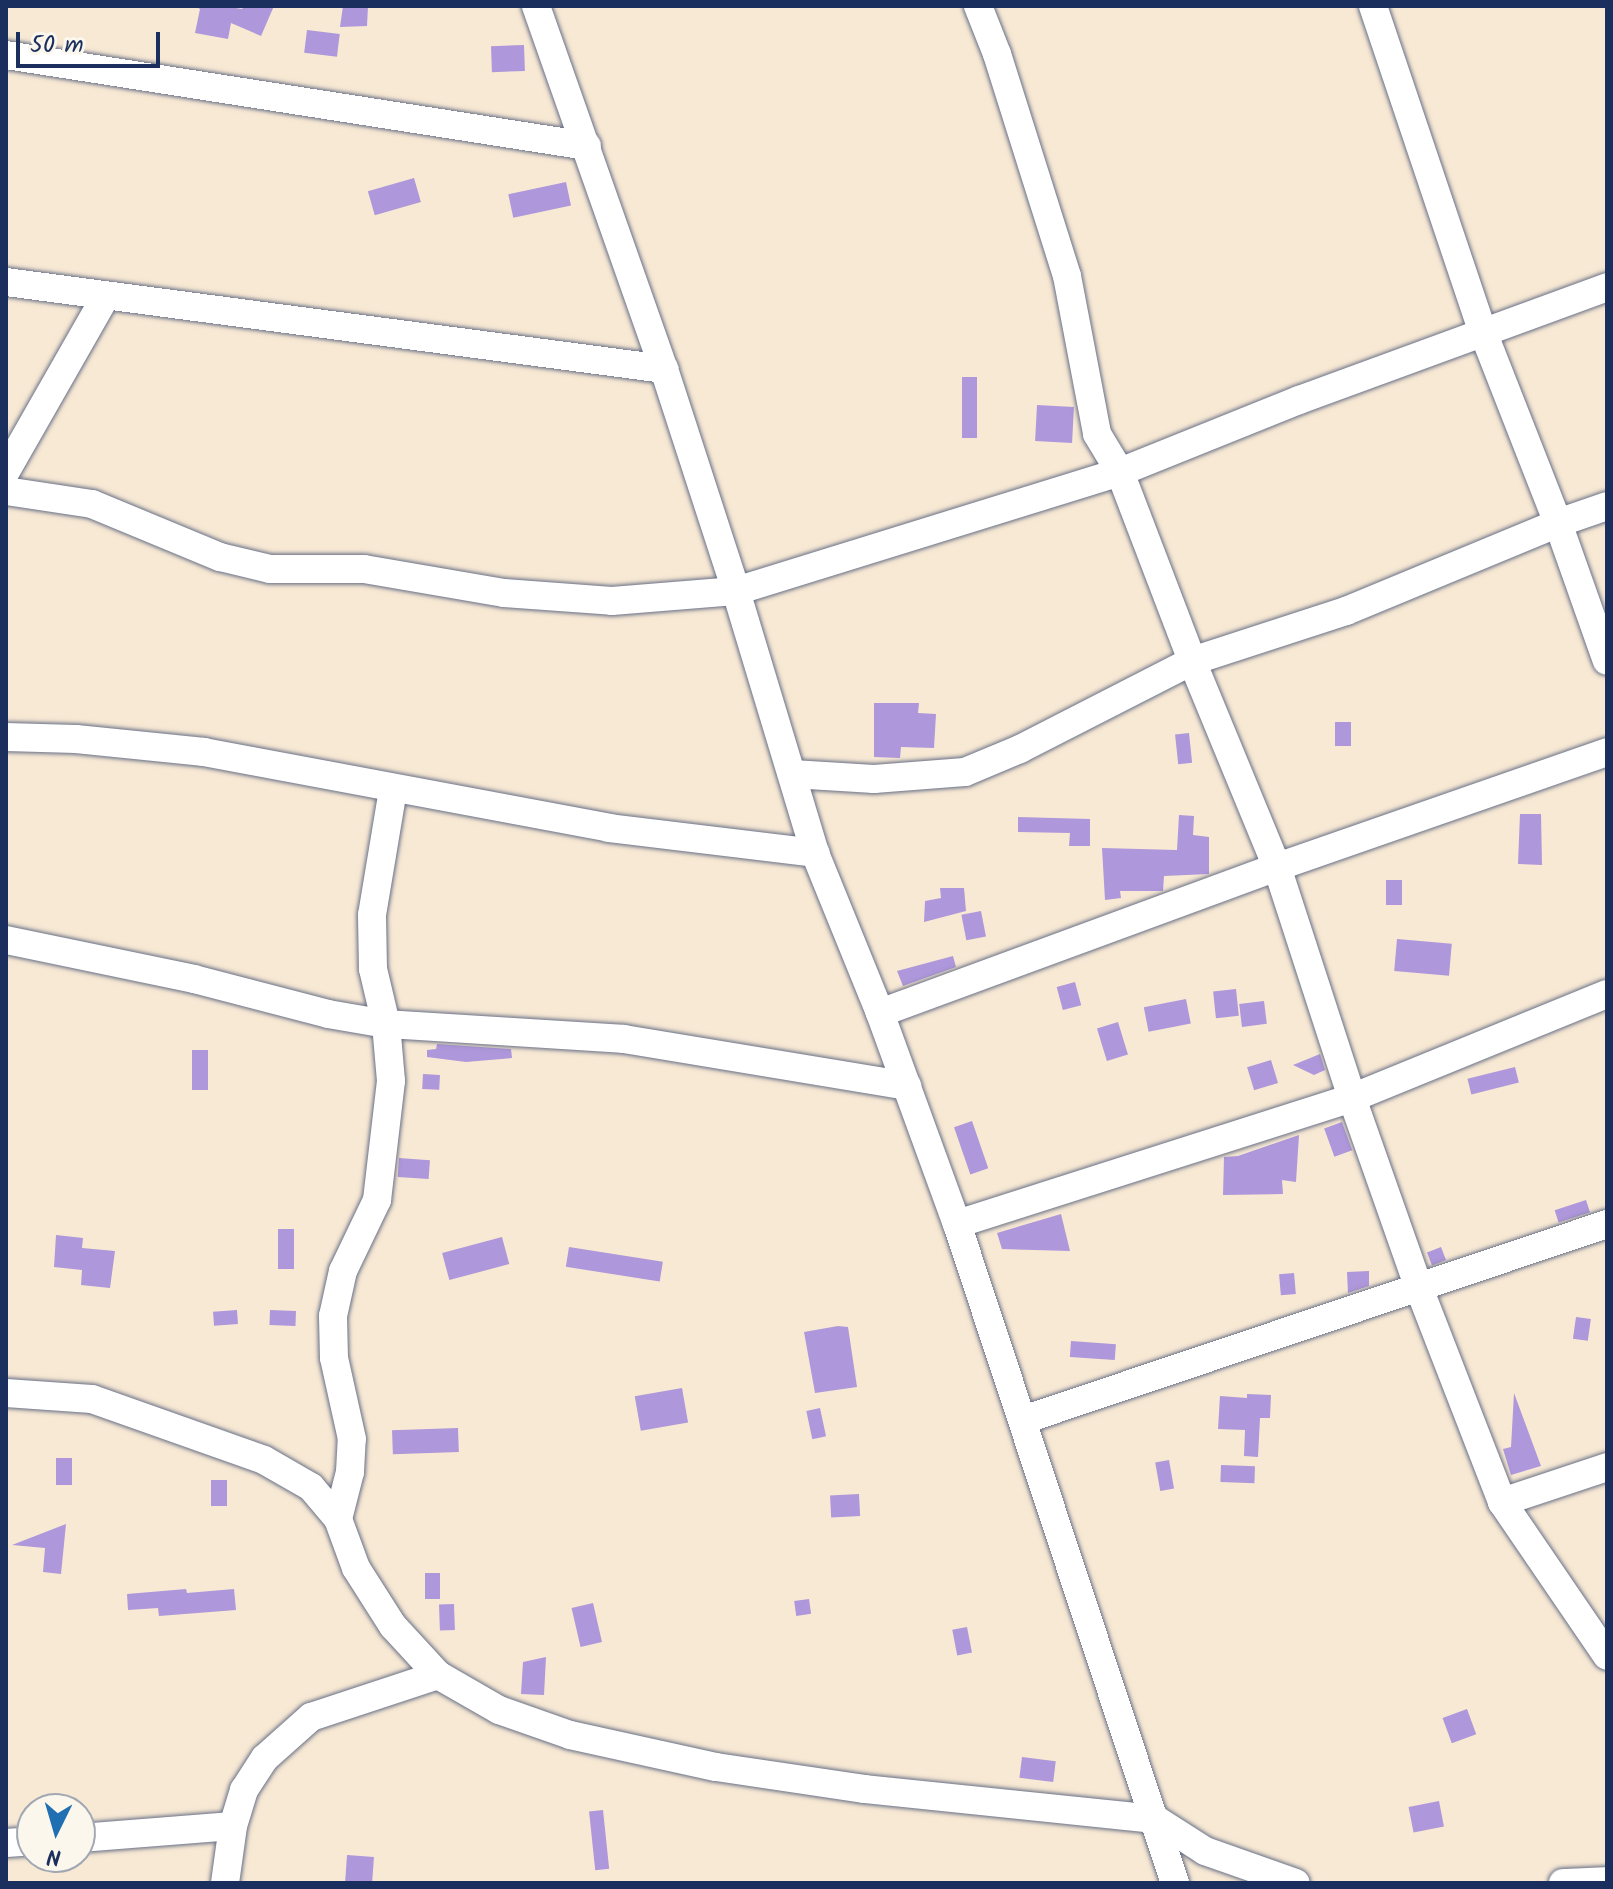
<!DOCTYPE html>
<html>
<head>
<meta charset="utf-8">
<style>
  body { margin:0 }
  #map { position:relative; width:1613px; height:1889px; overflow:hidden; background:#f8e9d4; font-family:Kalam,sans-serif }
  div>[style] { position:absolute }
  .building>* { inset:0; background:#ae97da; transform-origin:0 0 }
  .roads { filter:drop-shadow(0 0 2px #687087) drop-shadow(0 0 2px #687087) }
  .minor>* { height:28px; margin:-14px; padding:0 14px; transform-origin:14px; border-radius:14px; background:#fff }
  span { translate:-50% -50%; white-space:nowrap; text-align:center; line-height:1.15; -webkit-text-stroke:8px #fbf7ec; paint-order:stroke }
  .frame { position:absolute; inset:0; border:8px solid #1b2f5e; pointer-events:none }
  .north { position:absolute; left:16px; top:1793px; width:80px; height:80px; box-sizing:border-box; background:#fbf7ec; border:2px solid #a1a7b3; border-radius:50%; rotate:185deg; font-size:22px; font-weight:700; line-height:32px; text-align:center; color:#1b2f5e }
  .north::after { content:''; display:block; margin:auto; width:28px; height:36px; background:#1f6fb2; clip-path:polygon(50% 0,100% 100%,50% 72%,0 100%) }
  .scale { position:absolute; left:16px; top:32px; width:144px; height:36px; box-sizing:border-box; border:4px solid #1b2f5e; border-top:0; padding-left:10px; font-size:24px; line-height:28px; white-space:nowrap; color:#1b2f5e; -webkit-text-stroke:6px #fbf7ec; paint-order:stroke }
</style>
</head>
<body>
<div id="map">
  <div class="building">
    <div style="clip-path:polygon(223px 6px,242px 9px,244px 6px,274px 6px,261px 36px,231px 23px,228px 39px,195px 33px,200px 9px,195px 6px)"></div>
    <div style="clip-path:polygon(343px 6px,368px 6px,367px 26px,340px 27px)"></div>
    <div style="left:307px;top:30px;width:33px;height:23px;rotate:7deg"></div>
    <div style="left:524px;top:45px;width:26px;height:33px;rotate:88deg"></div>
    <div style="left:414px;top:178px;width:25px;height:48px;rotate:74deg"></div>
    <div style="left:566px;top:182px;width:24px;height:59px;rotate:78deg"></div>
    <div style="left:962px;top:377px;width:15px;height:61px"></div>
    <div style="left:1037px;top:405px;width:37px;height:36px;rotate:3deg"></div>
    <div style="clip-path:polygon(874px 703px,919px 703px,918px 713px,936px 714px,934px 748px,901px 747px,900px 758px,874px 757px)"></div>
    <div style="left:1335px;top:722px;width:16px;height:24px"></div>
    <div style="left:1189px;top:733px;width:30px;height:14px;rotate:84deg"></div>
    <div style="clip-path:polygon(1520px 814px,1541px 814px,1542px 865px,1518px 864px)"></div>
    <div style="clip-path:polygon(1179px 815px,1194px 816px,1193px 835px,1209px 837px,1209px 874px,1164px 876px,1163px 891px,1120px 891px,1121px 898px,1105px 900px,1102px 848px,1177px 850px)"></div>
    <div style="clip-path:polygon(1018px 817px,1090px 819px,1090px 846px,1069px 846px,1070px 833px,1018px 832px)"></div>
    <div style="left:1386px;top:880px;width:16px;height:25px"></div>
    <div style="clip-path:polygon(940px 888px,964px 888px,966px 911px,924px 922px,925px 901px,941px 898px)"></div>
    <div style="left:981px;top:911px;width:26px;height:20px;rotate:79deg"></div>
    <div style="left:1397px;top:939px;width:55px;height:32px;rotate:5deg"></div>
    <div style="clip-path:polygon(953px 956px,956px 967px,903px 986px,897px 971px)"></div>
    <div style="left:1075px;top:982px;width:24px;height:19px;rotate:75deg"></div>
    <div style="left:1236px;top:989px;width:27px;height:23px;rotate:84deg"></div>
    <div style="left:1186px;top:999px;width:25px;height:43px;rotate:79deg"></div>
    <div style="left:1264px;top:1001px;width:23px;height:25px;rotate:83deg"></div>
    <div style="left:1118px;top:1022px;width:34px;height:22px;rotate:73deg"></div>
    <div style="clip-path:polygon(437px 1044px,511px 1049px,512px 1058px,466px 1062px,427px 1057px,427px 1050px,436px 1049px)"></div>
    <div style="left:208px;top:1050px;width:40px;height:16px;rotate:90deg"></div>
    <div style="clip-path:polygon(1320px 1054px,1325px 1070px,1314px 1075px,1293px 1065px)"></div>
    <div style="left:1271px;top:1060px;width:24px;height:25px;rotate:73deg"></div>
    <div style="left:1515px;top:1067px;width:16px;height:49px;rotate:76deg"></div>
    <div style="left:423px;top:1074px;width:17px;height:15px;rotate:3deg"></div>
    <div style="left:972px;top:1121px;width:50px;height:19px;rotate:71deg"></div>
    <div style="left:1342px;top:1122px;width:30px;height:19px;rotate:70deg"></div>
    <div style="clip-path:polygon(1299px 1135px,1296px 1182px,1282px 1180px,1283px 1194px,1223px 1195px,1224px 1157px,1238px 1156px)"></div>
    <div style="left:399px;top:1158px;width:31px;height:19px;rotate:4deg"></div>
    <div style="left:1586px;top:1200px;width:13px;height:33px;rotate:72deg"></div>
    <div style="clip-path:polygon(1061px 1214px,1070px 1251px,1002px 1249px,997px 1233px)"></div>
    <div style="left:294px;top:1229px;width:40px;height:16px;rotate:90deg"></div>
    <div style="clip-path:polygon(56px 1235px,83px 1238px,82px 1248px,115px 1251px,110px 1288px,81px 1285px,82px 1270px,54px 1267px)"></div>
    <div style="left:502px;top:1237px;width:28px;height:62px;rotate:75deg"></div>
    <div style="left:569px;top:1247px;width:95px;height:20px;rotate:9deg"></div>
    <div style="left:1441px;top:1247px;width:14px;height:15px;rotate:69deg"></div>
    <div style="clip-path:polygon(1369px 1271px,1369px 1286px,1348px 1293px,1347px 1272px)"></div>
    <div style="left:1294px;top:1273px;width:21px;height:15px;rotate:85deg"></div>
    <div style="left:237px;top:1310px;width:14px;height:24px;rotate:86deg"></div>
    <div style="left:270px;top:1310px;width:26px;height:15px;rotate:2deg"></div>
    <div style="left:1576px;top:1317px;width:15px;height:22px;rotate:8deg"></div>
    <div style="clip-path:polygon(838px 1326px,848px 1327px,857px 1387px,815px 1393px,804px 1332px)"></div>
    <div style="left:1071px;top:1341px;width:45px;height:16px;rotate:4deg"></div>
    <div style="left:682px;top:1388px;width:35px;height:48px;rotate:80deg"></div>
    <div style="clip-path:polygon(1514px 1393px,1541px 1466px,1511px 1475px,1503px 1449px,1511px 1447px)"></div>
    <div style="clip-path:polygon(1247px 1394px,1271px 1395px,1270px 1418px,1260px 1418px,1258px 1457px,1244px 1456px,1245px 1430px,1218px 1429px,1220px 1396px,1247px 1398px)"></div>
    <div style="left:820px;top:1408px;width:29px;height:14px;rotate:78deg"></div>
    <div style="left:458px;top:1428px;width:24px;height:66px;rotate:88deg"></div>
    <div style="left:72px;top:1458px;width:27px;height:16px;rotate:90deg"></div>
    <div style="left:1169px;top:1460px;width:29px;height:14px;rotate:80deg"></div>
    <div style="left:1221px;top:1465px;width:34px;height:17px;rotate:2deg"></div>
    <div style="left:211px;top:1480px;width:16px;height:26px"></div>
    <div style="left:859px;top:1494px;width:22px;height:29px;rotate:87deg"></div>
    <div style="clip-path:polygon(66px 1524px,61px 1574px,43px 1572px,45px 1548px,12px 1545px)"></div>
    <div style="left:425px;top:1573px;width:15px;height:26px"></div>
    <div style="clip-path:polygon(186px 1589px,187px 1593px,234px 1589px,236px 1610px,159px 1616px,158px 1608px,128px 1610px,127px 1594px)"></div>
    <div style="left:809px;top:1599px;width:15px;height:15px;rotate:82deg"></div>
    <div style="left:593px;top:1603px;width:40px;height:22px;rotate:77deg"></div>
    <div style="left:454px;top:1604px;width:26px;height:15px;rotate:88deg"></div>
    <div style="left:967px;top:1627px;width:26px;height:15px;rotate:79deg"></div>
    <div style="clip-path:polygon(546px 1657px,544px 1695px,521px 1694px,523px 1662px)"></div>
    <div style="left:1467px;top:1709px;width:27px;height:26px;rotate:70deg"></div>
    <div style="left:1022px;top:1757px;width:34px;height:21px;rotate:7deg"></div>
    <div style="left:1439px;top:1801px;width:26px;height:31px;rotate:79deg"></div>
    <div style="left:603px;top:1810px;width:59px;height:14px;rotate:84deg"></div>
    <div style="left:347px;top:1855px;width:27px;height:28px;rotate:4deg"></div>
  </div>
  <div class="roads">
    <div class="minor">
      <div style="left:536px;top:6px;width:385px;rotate:70.6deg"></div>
      <div style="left:664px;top:369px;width:233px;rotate:72deg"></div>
      <div style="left:736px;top:591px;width:274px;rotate:73.2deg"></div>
      <div style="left:815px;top:853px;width:173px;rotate:67.9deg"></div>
      <div style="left:880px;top:1013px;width:225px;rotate:70deg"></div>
      <div style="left:957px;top:1224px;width:694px;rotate:71.7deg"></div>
      <div style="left:978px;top:6px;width:52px;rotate:68.4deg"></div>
      <div style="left:997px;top:54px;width:233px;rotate:72.5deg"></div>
      <div style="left:1067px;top:276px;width:161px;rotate:79.2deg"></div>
      <div style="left:1097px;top:434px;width:44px;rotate:58.8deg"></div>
      <div style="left:1120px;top:472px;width:202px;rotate:69.1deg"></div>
      <div style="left:1192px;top:661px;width:223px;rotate:67.6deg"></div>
      <div style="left:1277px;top:867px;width:243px;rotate:72deg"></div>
      <div style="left:1352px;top:1098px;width:201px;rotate:70.6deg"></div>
      <div style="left:1419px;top:1288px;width:230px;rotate:68.8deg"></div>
      <div style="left:1502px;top:1502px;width:186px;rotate:55.7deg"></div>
      <div style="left:1373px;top:6px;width:344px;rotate:71.4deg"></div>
      <div style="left:1483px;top:332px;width:205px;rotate:68.6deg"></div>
      <div style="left:1558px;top:523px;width:146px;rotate:70.5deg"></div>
      <div style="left:6px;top:55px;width:588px;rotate:8.9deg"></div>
      <div style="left:6px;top:282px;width:664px;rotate:7.53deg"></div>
      <div style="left:6px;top:471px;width:202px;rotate:-60.3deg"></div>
      <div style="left:6px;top:491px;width:87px;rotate:8.6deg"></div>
      <div style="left:92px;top:504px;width:139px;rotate:22.5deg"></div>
      <div style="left:220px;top:557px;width:51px;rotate:13.5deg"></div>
      <div style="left:270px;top:569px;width:94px"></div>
      <div style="left:364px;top:569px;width:142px;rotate:9.7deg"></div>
      <div style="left:504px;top:593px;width:108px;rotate:4.2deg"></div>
      <div style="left:612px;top:601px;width:124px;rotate:-4.6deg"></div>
      <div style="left:736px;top:591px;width:402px;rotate:-17.2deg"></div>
      <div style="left:1120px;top:472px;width:193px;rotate:-21.9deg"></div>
      <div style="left:1299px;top:400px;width:328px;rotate:-20.1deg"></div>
      <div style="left:6px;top:737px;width:70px;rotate:1.6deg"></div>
      <div style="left:76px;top:739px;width:129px;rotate:5.8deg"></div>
      <div style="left:204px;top:752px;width:412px;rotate:10.6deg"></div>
      <div style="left:609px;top:828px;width:208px;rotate:6.9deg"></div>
      <div style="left:792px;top:774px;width:82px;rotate:3.5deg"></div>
      <div style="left:874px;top:779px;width:91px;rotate:-4.4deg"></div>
      <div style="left:965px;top:772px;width:60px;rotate:-22.7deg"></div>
      <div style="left:1020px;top:749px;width:193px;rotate:-27.1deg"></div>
      <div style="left:1192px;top:661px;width:162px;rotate:-18deg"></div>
      <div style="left:1346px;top:611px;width:230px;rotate:-22.5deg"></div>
      <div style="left:1558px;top:523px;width:52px;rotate:-19.1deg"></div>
      <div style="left:6px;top:940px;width:192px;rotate:11.7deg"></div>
      <div style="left:194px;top:979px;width:138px;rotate:14.6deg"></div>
      <div style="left:328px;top:1014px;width:59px;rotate:9.8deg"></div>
      <div style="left:386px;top:1024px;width:238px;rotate:3.6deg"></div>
      <div style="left:624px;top:1039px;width:287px;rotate:9.4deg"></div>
      <div style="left:880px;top:1013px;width:423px;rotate:-20.2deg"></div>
      <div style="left:1277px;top:867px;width:349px;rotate:-19.2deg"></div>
      <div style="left:957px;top:1224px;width:415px;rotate:-17.7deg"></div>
      <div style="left:1352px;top:1098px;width:275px;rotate:-22.2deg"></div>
      <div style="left:6px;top:1393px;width:86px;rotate:4deg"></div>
      <div style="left:92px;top:1399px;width:182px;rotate:19.5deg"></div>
      <div style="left:264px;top:1460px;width:54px;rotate:29.9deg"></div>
      <div style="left:311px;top:1487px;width:42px;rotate:49.8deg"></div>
      <div style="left:338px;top:1519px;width:52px;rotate:69.8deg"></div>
      <div style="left:356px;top:1568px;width:69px;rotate:57.5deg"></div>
      <div style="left:393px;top:1626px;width:67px;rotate:47.4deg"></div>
      <div style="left:438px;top:1675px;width:70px;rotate:29.8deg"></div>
      <div style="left:499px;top:1710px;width:75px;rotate:19.4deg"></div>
      <div style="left:570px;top:1735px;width:149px;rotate:12.4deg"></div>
      <div style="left:716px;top:1767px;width:151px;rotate:8.4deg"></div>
      <div style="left:865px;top:1789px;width:292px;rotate:5.9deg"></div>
      <div style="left:1155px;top:1819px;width:59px;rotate:32.6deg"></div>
      <div style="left:1205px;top:1851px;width:96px;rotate:19.4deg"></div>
      <div style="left:1023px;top:1420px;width:616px;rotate:-18.55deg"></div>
      <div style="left:1502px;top:1502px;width:111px;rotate:-18.4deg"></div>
      <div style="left:338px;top:1519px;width:49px;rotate:-75.7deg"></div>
      <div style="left:350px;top:1472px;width:33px;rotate:-87deg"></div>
      <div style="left:352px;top:1439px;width:83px;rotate:-102.5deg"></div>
      <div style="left:334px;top:1358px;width:42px;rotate:-91.4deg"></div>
      <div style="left:333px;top:1316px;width:46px;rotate:-77.5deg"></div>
      <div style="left:343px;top:1271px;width:79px;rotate:-64.4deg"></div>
      <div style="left:377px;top:1200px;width:120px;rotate:-83.3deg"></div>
      <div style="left:391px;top:1081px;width:57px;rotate:-95deg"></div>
      <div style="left:386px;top:1024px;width:57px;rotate:-103.3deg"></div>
      <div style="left:373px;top:969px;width:54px;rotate:-91.1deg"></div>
      <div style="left:372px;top:915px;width:128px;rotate:-80.5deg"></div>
      <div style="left:80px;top:1838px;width:153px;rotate:-4.5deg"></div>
      <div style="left:6px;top:1843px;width:26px;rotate:-4deg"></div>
      <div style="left:225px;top:1883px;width:58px;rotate:-82deg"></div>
      <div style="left:233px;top:1826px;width:38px;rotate:-73deg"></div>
      <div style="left:244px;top:1790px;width:38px;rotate:-57deg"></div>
      <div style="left:265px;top:1758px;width:62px;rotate:-41.7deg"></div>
      <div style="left:311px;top:1717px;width:134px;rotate:-18.3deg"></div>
      <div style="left:1563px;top:1883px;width:44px;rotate:-2.6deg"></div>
    </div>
  </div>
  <div class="frame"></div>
  <div class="north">N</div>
  <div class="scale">50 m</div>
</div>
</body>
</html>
